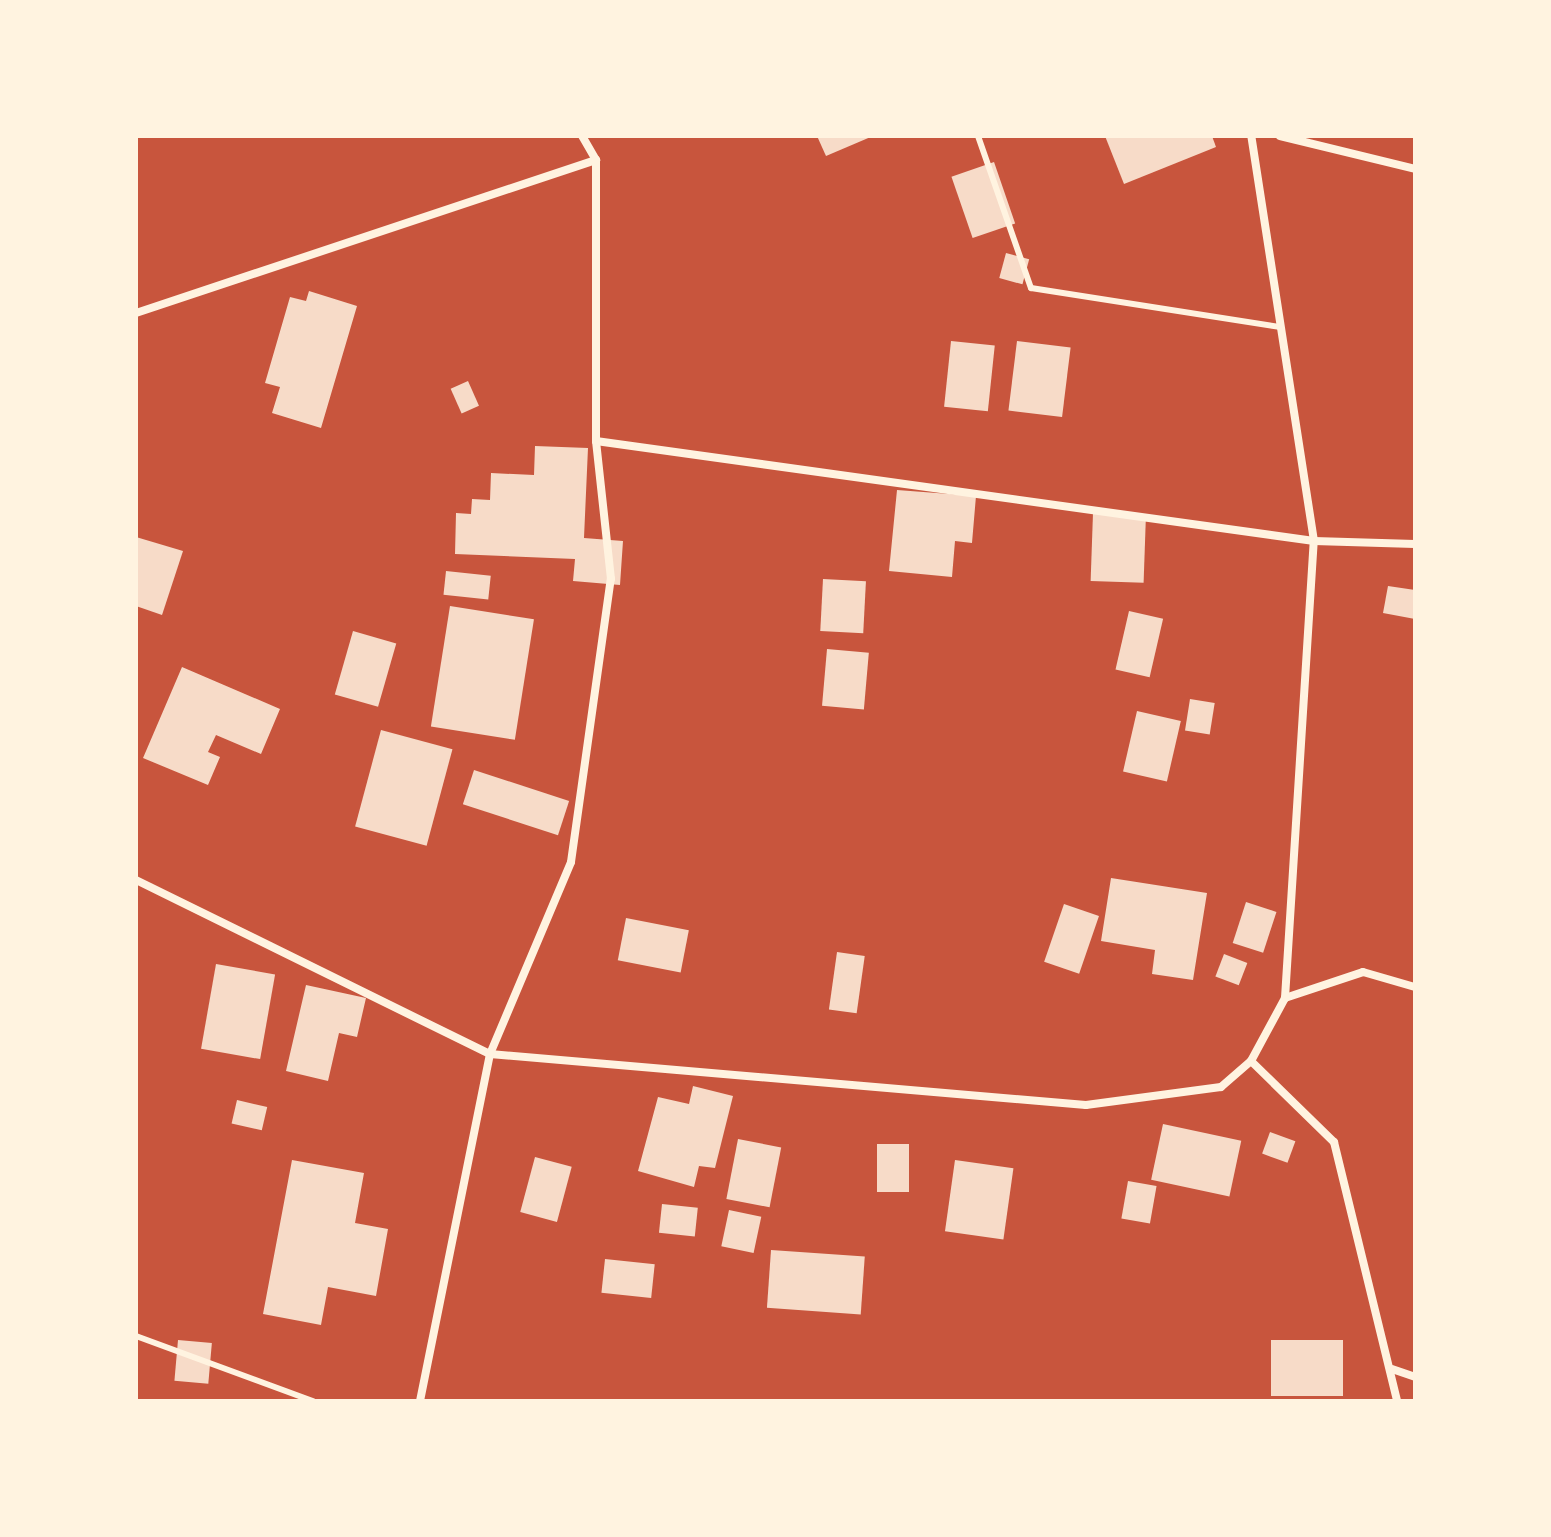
<!DOCTYPE html>
<html>
<head>
<meta charset="utf-8">
<style>
  body { margin:0 }
  #map { position:relative; width:1551px; height:1537px; overflow:hidden; background:#c8553d; font-family:"DejaVu Sans",sans-serif }
  div>[style] { position:absolute }
  .building>* { inset:0; background:#f7dbc8; transform-origin:0 0 }
  .service>* { height:6px; margin:-3px; padding:0 3px; transform-origin:3px; border-radius:3px; background:#fff3e0 }
  .minor>* { height:8px; margin:-4px; padding:0 4px; transform-origin:4px; border-radius:4px; background:#fff3e0 }
  span { translate:-50% -50%; white-space:nowrap; text-align:center; line-height:1.15; -webkit-text-stroke:6px #fff3e0; paint-order:stroke }
  .frame { position:absolute; inset:0; border:138px solid #fff3e0; pointer-events:none }
</style>
</head>
<body>
<div id="map">
  <div class="building">
    <div style="clip-path:polygon(817px 136px,873px 136px,826px 156px)"></div>
    <div style="clip-path:polygon(1105px 136px,1212px 136px,1216px 147px,1124px 184px)"></div>
    <div style="left:994px;top:162px;width:65px;height:45px;rotate:71deg"></div>
    <div style="left:1006px;top:253px;width:24px;height:26px;rotate:15deg"></div>
    <div style="clip-path:polygon(309px 291px,357px 306px,321px 428px,272px 413px,280px 387px,265px 383px,290px 297px,306px 301px)"></div>
    <div style="left:951px;top:341px;width:44px;height:66px;rotate:6deg"></div>
    <div style="left:1017px;top:341px;width:54px;height:70px;rotate:7deg"></div>
    <div style="left:468px;top:381px;width:27px;height:19px;rotate:66deg"></div>
    <div style="clip-path:polygon(535px 446px,588px 448px,584px 538px,623px 541px,620px 585px,573px 581px,575px 559px,455px 554px,456px 513px,471px 514px,472px 499px,490px 500px,491px 473px,534px 475px)"></div>
    <div style="clip-path:polygon(897px 490px,976px 496px,972px 543px,955px 541px,952px 577px,889px 571px)"></div>
    <div style="left:1093px;top:513px;width:53px;height:68px;rotate:2deg"></div>
    <div style="clip-path:polygon(136px 537px,183px 551px,162px 615px,136px 606px)"></div>
    <div style="left:446px;top:571px;width:45px;height:24px;rotate:6deg"></div>
    <div style="left:823px;top:579px;width:43px;height:52px;rotate:3deg"></div>
    <div style="clip-path:polygon(1388px 586px,1415px 590px,1415px 619px,1383px 613px)"></div>
    <div style="left:450px;top:606px;width:85px;height:122px;rotate:9deg"></div>
    <div style="left:1129px;top:611px;width:35px;height:60px;rotate:13deg"></div>
    <div style="left:353px;top:631px;width:45px;height:66px;rotate:16deg"></div>
    <div style="left:827px;top:649px;width:42px;height:57px;rotate:5deg"></div>
    <div style="clip-path:polygon(182px 667px,280px 709px,261px 754px,216px 735px,208px 752px,220px 757px,208px 785px,143px 758px)"></div>
    <div style="left:1190px;top:699px;width:25px;height:32px;rotate:9deg"></div>
    <div style="left:1137px;top:711px;width:45px;height:62px;rotate:13deg"></div>
    <div style="left:381px;top:730px;width:74px;height:100px;rotate:15deg"></div>
    <div style="left:474px;top:770px;width:100px;height:36px;rotate:18deg"></div>
    <div style="clip-path:polygon(1111px 878px,1207px 893px,1193px 980px,1152px 974px,1155px 950px,1101px 941px)"></div>
    <div style="left:1246px;top:902px;width:32px;height:43px;rotate:18deg"></div>
    <div style="left:1064px;top:904px;width:37px;height:61px;rotate:19deg"></div>
    <div style="left:626px;top:918px;width:64px;height:43px;rotate:11deg"></div>
    <div style="left:837px;top:952px;width:28px;height:58px;rotate:8deg"></div>
    <div style="left:1224px;top:954px;width:25px;height:24px;rotate:21deg"></div>
    <div style="left:216px;top:964px;width:60px;height:86px;rotate:10deg"></div>
    <div style="clip-path:polygon(306px 985px,366px 998px,357px 1037px,339px 1033px,328px 1081px,286px 1071px)"></div>
    <div style="clip-path:polygon(693px 1086px,733px 1096px,715px 1168px,699px 1166px,694px 1187px,638px 1171px,658px 1097px,689px 1104px)"></div>
    <div style="left:237px;top:1100px;width:31px;height:24px;rotate:13deg"></div>
    <div style="left:1163px;top:1124px;width:80px;height:57px;rotate:12deg"></div>
    <div style="left:1270px;top:1132px;width:27px;height:23px;rotate:20deg"></div>
    <div style="left:738px;top:1139px;width:44px;height:61px;rotate:11deg"></div>
    <div style="left:877px;top:1144px;width:32px;height:48px"></div>
    <div style="left:535px;top:1157px;width:38px;height:57px;rotate:15deg"></div>
    <div style="clip-path:polygon(292px 1160px,364px 1173px,355px 1223px,388px 1229px,376px 1296px,328px 1287px,321px 1325px,263px 1314px)"></div>
    <div style="left:955px;top:1160px;width:59px;height:72px;rotate:8deg"></div>
    <div style="left:1128px;top:1181px;width:29px;height:38px;rotate:10deg"></div>
    <div style="left:662px;top:1204px;width:36px;height:29px;rotate:6deg"></div>
    <div style="left:729px;top:1210px;width:33px;height:37px;rotate:12deg"></div>
    <div style="left:771px;top:1250px;width:94px;height:58px;rotate:4deg"></div>
    <div style="left:605px;top:1259px;width:50px;height:34px;rotate:6deg"></div>
    <div style="left:178px;top:1340px;width:34px;height:41px;rotate:5deg"></div>
    <div style="left:1271px;top:1340px;width:72px;height:56px"></div>
  </div>
  <div class="service">
    <div style="left:978px;top:136px;width:161px;rotate:70.8deg"></div>
    <div style="left:1031px;top:288px;width:253px;rotate:8.9deg"></div>
    <div style="left:136px;top:1336px;width:189px;rotate:20.2deg"></div>
  </div>
  <div class="minor">
    <div style="left:1280px;top:136px;width:139px;rotate:13.7deg"></div>
    <div style="left:136px;top:313px;width:485px;rotate:-18.4deg"></div>
    <div style="left:596px;top:441px;width:725px;rotate:7.93deg"></div>
    <div style="left:1314px;top:541px;width:410px;rotate:-98.8deg"></div>
    <div style="left:136px;top:880px;width:394px;rotate:26.2deg"></div>
    <div style="left:490px;top:1054px;width:598px;rotate:4.89deg"></div>
    <div style="left:1086px;top:1105px;width:136px;rotate:-7.6deg"></div>
    <div style="left:1221px;top:1087px;width:40px;rotate:-41deg"></div>
    <div style="left:1251px;top:1061px;width:72px;rotate:-61.6deg"></div>
    <div style="left:1285px;top:998px;width:82px;rotate:-18.4deg"></div>
    <div style="left:1363px;top:972px;width:54px;rotate:16.1deg"></div>
    <div style="left:1285px;top:998px;width:458px;rotate:-86.4deg"></div>
    <div style="left:1314px;top:541px;width:101px;rotate:1.7deg"></div>
    <div style="left:1251px;top:1061px;width:116px;rotate:44.3deg"></div>
    <div style="left:1334px;top:1142px;width:267px;rotate:76.3deg"></div>
    <div style="left:1392px;top:1369px;width:24px;rotate:19deg"></div>
    <div style="left:420px;top:1401px;width:354px;rotate:-78.6deg"></div>
    <div style="left:490px;top:1054px;width:208px;rotate:-67.1deg"></div>
    <div style="left:571px;top:862px;width:286px;rotate:-82deg"></div>
    <div style="left:611px;top:579px;width:139px;rotate:-96.2deg"></div>
    <div style="left:596px;top:441px;width:281px;rotate:-90deg"></div>
    <div style="left:596px;top:160px;width:28px;rotate:-120deg"></div>
  </div>
  <div class="frame"></div>
</div>
</body>
</html>
